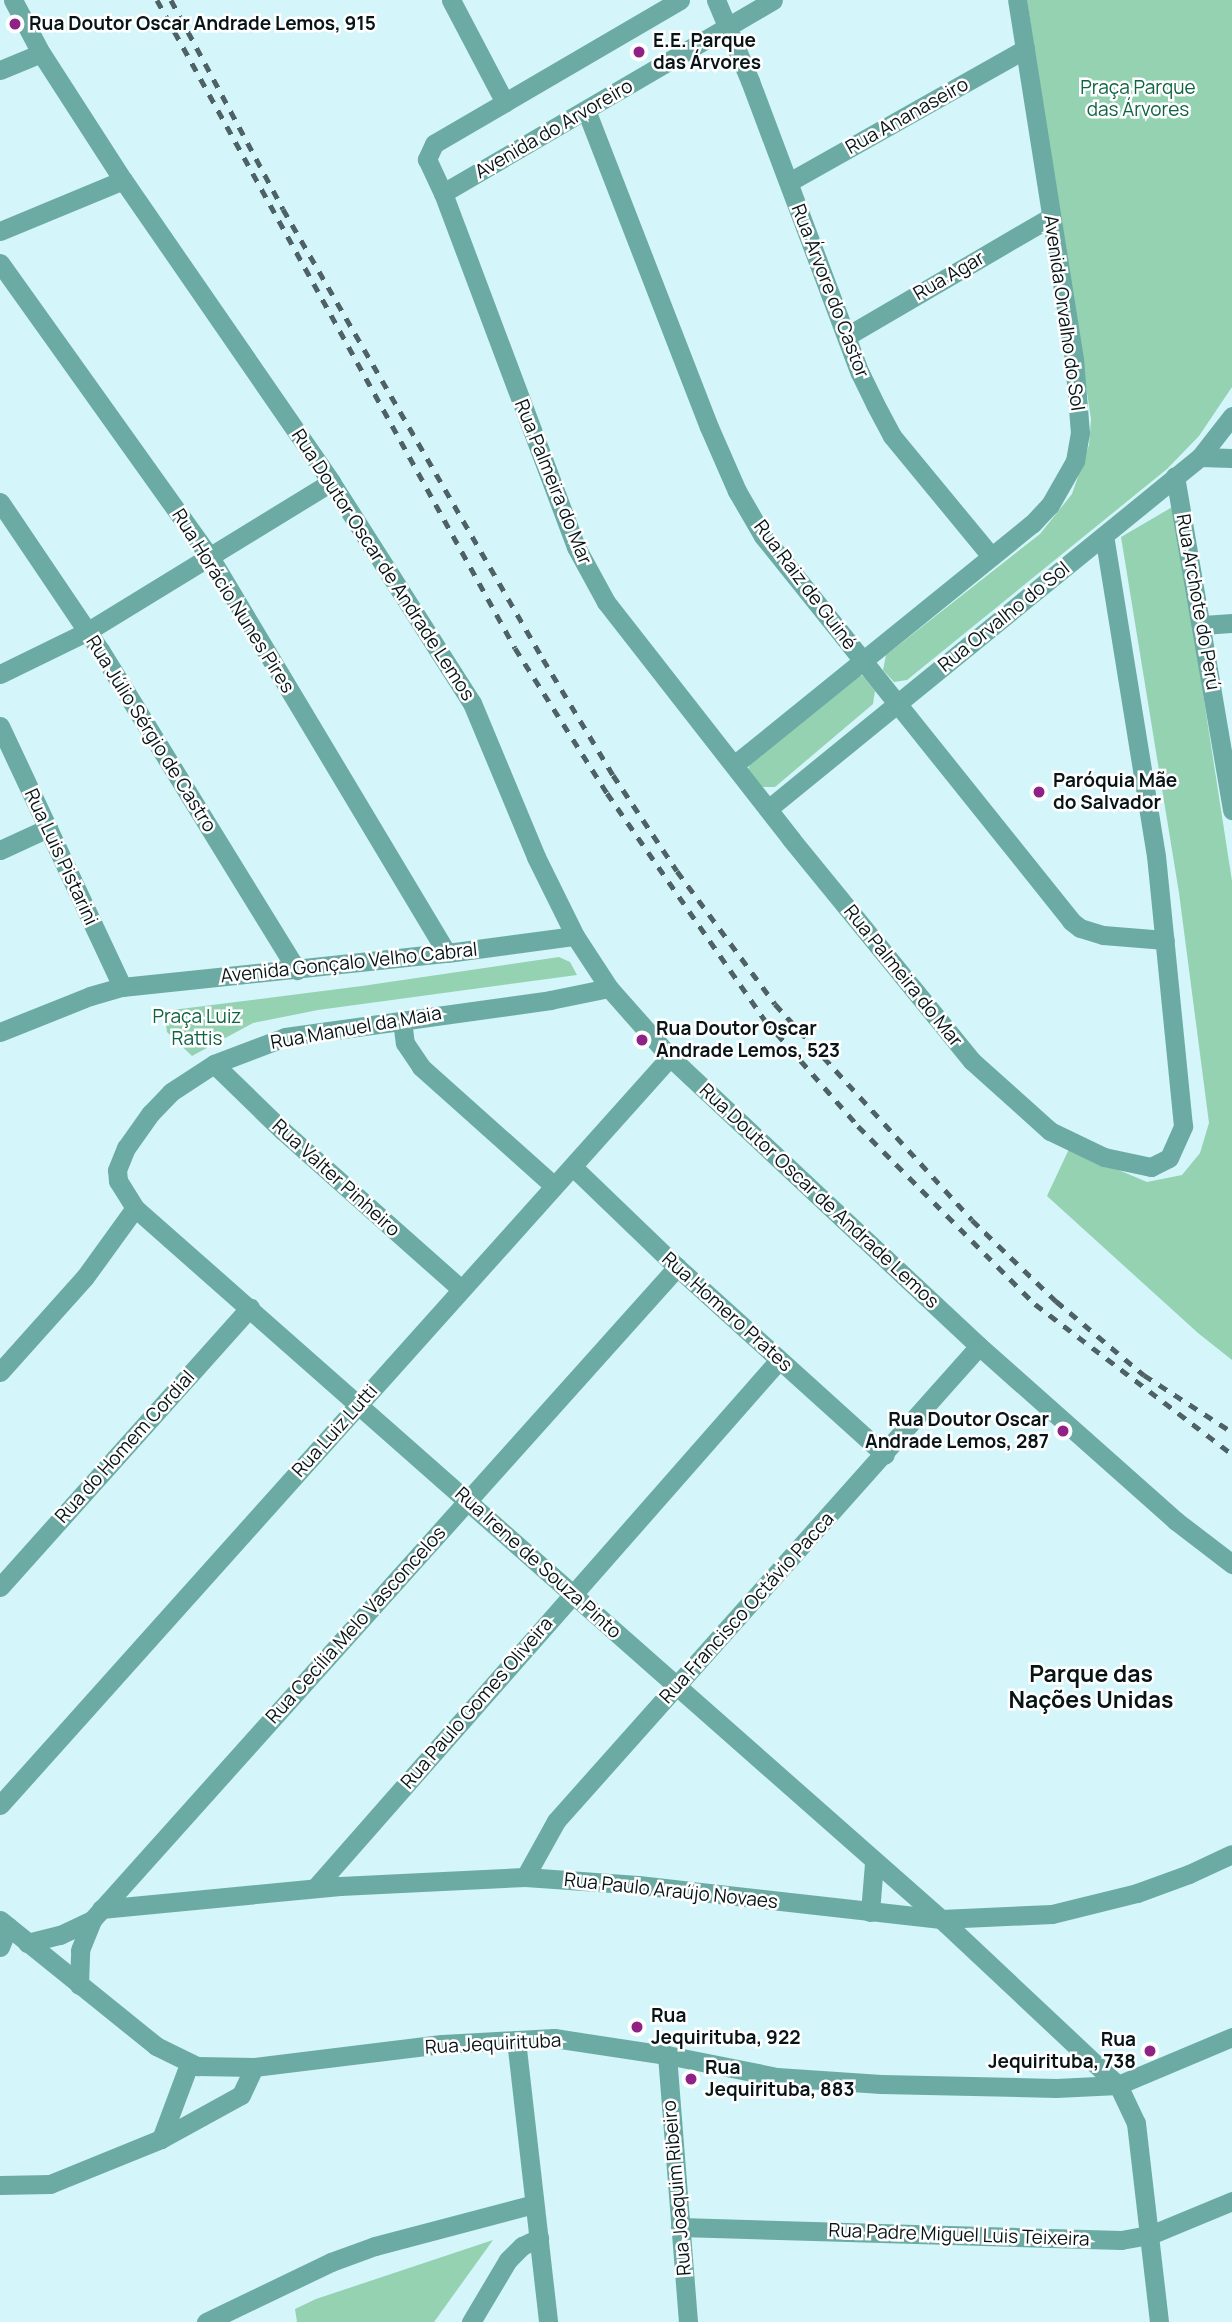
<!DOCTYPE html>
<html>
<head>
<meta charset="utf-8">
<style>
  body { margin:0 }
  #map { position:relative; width:1232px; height:2322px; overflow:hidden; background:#d4f5fa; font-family:Manrope,sans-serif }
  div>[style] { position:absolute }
  .green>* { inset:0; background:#95d2b2 }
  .minor>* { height:19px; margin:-9.5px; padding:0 9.5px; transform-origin:9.5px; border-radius:9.5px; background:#6caba3 }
  .tertiary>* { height:19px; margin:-9.5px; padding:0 9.5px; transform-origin:9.5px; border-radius:9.5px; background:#6caba3 }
  .rail>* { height:5px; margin-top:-2.5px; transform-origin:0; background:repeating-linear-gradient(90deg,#4e6164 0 9px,transparent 0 18px) }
  .dots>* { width:19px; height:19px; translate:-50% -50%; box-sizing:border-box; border:4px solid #fff; border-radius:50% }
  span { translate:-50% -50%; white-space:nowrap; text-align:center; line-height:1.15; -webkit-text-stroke:5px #fff; paint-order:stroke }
  .poi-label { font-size:19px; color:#081416; font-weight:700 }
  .left { translate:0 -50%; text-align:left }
  .right { translate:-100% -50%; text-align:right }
  .park-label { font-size:19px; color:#106443 }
  .street-label { font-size:19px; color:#081416 }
  .quarter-label { font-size:23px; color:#081416; font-weight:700 }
</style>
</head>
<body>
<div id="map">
  <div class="green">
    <div style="clip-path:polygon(1027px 0,1232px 0,1232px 387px,1199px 436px,1167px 469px,907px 680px,894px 682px,883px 670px,886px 655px,1040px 534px,1072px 494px,1089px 445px,1091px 419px)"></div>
    <div style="clip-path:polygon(1174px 506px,1232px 881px,1232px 1360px,1198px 1333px,1047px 1196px,1069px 1149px,1147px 1182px,1182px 1175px,1200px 1153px,1209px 1123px,1179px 893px,1121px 537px)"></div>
    <div style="clip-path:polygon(857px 675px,863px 676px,875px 691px,873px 704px,775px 787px,758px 787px,748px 770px,750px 764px)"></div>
    <div style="clip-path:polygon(559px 957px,570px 962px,577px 975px,318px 1010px,253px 1023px,192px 1056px,167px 1032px,164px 1011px,362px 986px)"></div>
    <div style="clip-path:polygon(493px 2240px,434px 2322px,297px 2322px,295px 2309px,316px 2299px)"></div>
  </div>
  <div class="minor">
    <div style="left:451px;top:0;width:116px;rotate:62.3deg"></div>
    <div style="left:716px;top:0;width:88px;rotate:67.2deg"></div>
    <div style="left:750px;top:81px;width:312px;rotate:69.4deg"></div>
    <div style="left:860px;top:373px;width:34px;rotate:64deg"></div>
    <div style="left:875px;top:404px;width:36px;rotate:62deg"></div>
    <div style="left:892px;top:436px;width:156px;rotate:50.5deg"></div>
    <div style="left:0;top:70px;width:44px;rotate:-22.5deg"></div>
    <div style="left:586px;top:110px;width:340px;rotate:68.8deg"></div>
    <div style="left:709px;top:427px;width:70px;rotate:66.4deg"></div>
    <div style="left:737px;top:491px;width:52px;rotate:60deg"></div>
    <div style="left:763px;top:536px;width:493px;rotate:51.3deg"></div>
    <div style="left:1071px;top:921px;width:11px;rotate:38deg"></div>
    <div style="left:1080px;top:928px;width:24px;rotate:17deg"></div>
    <div style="left:1103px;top:935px;width:62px;rotate:4.6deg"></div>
    <div style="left:789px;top:182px;width:271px;rotate:-29.4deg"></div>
    <div style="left:443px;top:193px;width:378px;rotate:69.4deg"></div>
    <div style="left:576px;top:547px;width:63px;rotate:61.4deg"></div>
    <div style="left:606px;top:602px;width:301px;rotate:52deg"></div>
    <div style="left:791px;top:839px;width:286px;rotate:50.8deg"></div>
    <div style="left:972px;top:1061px;width:105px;rotate:41.9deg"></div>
    <div style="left:1050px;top:1131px;width:60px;rotate:25.7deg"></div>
    <div style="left:1104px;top:1157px;width:48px;rotate:12deg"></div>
    <div style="left:1151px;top:1167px;width:20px;rotate:-27deg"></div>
    <div style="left:1169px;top:1158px;width:35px;rotate:-66deg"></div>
    <div style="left:1183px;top:1126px;width:271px;rotate:-95.7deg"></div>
    <div style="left:1156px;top:856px;width:324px;rotate:-99.2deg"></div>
    <div style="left:0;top:231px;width:133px;rotate:-22.5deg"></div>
    <div style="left:0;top:263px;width:364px;rotate:54.5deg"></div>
    <div style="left:211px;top:559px;width:459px;rotate:59.1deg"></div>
    <div style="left:847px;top:336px;width:236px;rotate:-30.3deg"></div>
    <div style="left:1200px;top:457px;width:32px;rotate:2deg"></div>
    <div style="left:1175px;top:476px;width:339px;rotate:80.3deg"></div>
    <div style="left:0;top:502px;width:179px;rotate:56deg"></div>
    <div style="left:100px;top:650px;width:376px;rotate:58.4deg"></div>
    <div style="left:1203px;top:625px;width:29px;rotate:-4deg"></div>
    <div style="left:0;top:674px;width:98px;rotate:-26deg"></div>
    <div style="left:88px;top:631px;width:285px;rotate:-31.5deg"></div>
    <div style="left:0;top:726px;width:288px;rotate:64.9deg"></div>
    <div style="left:734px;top:765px;width:383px;rotate:-39deg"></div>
    <div style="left:1032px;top:524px;width:26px;rotate:-47deg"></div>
    <div style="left:1050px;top:505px;width:51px;rotate:-60.4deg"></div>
    <div style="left:1075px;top:461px;width:28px;rotate:-80deg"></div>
    <div style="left:1080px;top:433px;width:74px;rotate:-94.6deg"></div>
    <div style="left:1074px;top:359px;width:363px;rotate:-99deg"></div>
    <div style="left:768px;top:809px;width:557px;rotate:-39.17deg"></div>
    <div style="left:1200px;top:457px;width:52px;rotate:-52deg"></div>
    <div style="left:0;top:850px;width:53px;rotate:-24.6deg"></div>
    <div style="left:402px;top:1020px;width:23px;rotate:83deg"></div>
    <div style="left:405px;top:1043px;width:29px;rotate:56deg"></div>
    <div style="left:421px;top:1067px;width:178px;rotate:41.8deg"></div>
    <div style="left:0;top:1032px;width:97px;rotate:-21.8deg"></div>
    <div style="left:90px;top:996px;width:33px;rotate:-16deg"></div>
    <div style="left:122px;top:987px;width:327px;rotate:-6deg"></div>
    <div style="left:447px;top:953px;width:129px;rotate:-7.6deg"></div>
    <div style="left:214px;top:1064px;width:96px;rotate:44.2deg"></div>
    <div style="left:283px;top:1131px;width:238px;rotate:41.6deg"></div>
    <div style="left:573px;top:1167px;width:144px;rotate:43.9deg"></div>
    <div style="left:677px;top:1267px;width:280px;rotate:42.1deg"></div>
    <div style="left:135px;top:1208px;width:1075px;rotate:41.42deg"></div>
    <div style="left:941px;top:1919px;width:243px;rotate:43.2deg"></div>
    <div style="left:1118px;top:2085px;width:42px;rotate:64.7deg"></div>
    <div style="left:1136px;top:2123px;width:200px;rotate:83.4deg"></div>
    <div style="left:0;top:1372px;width:127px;rotate:-48.2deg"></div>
    <div style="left:85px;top:1277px;width:85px;rotate:-54.1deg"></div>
    <div style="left:135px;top:1208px;width:32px;rotate:-122deg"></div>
    <div style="left:118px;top:1181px;width:11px;rotate:-95deg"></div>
    <div style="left:117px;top:1170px;width:24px;rotate:-68deg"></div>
    <div style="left:126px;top:1148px;width:42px;rotate:-54.8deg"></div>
    <div style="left:150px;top:1114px;width:30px;rotate:-46deg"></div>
    <div style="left:171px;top:1092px;width:51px;rotate:-33.1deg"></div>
    <div style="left:214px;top:1064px;width:76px;rotate:-20.8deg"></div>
    <div style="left:285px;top:1037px;width:268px;rotate:-7.9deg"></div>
    <div style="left:550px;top:1000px;width:60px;rotate:-11.5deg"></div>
    <div style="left:0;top:1587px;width:375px;rotate:-48.2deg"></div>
    <div style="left:0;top:1805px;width:1004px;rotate:-48.15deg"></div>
    <div style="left:525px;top:1877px;width:64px;rotate:-61deg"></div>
    <div style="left:556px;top:1821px;width:636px;rotate:-48.31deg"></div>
    <div style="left:315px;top:1888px;width:703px;rotate:-48.69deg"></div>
    <div style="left:101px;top:1909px;width:240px;rotate:-5.5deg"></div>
    <div style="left:340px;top:1886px;width:185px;rotate:-2.8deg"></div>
    <div style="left:525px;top:1877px;width:113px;rotate:4deg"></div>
    <div style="left:638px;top:1885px;width:305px;rotate:6.4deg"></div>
    <div style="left:941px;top:1919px;width:111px;rotate:-2.6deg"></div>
    <div style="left:1052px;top:1914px;width:88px;rotate:-13.9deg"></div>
    <div style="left:1137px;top:1893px;width:55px;rotate:-20.1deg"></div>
    <div style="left:1189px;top:1874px;width:47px;rotate:-24.9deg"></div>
    <div style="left:870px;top:1912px;width:49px;rotate:-85.3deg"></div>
    <div style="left:27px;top:1943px;width:34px;rotate:-14deg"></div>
    <div style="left:60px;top:1935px;width:35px;rotate:-25deg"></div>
    <div style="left:0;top:1947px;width:22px;rotate:-68deg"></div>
    <div style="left:79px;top:1985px;width:35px;rotate:-88deg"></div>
    <div style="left:80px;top:1950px;width:32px;rotate:-68deg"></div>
    <div style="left:92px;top:1920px;width:877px;rotate:-48.14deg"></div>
    <div style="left:667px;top:2055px;width:268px;rotate:85.5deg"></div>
    <div style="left:161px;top:2139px;width:80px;rotate:-69.5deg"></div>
    <div style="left:0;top:2185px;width:50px;rotate:-1.1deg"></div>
    <div style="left:50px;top:2184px;width:120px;rotate:-22.1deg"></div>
    <div style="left:161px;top:2139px;width:91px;rotate:-28.8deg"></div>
    <div style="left:241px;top:2095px;width:31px;rotate:-65deg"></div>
    <div style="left:680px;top:2227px;width:441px;rotate:1.7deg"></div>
    <div style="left:1121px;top:2240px;width:29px;rotate:-10deg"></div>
    <div style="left:1150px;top:2235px;width:89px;rotate:-22.5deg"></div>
    <div style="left:206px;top:2322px;width:139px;rotate:-25.6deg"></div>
    <div style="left:331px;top:2262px;width:47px;rotate:-20deg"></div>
    <div style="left:375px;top:2246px;width:164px;rotate:-14.8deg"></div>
    <div style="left:471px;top:2322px;width:72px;rotate:-59.2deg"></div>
    <div style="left:508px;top:2260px;width:20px;rotate:-45deg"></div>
    <div style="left:522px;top:2246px;width:19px;rotate:-25deg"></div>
  </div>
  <div class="tertiary">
    <div style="left:13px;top:0;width:60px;rotate:62.2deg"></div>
    <div style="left:41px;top:53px;width:151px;rotate:57.2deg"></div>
    <div style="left:123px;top:180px;width:367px;rotate:55.4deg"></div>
    <div style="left:331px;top:482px;width:262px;rotate:57.5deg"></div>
    <div style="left:472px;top:703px;width:167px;rotate:67.4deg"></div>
    <div style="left:536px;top:857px;width:88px;rotate:63.7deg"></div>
    <div style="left:575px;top:936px;width:62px;rotate:56.8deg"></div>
    <div style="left:609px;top:988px;width:92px;rotate:48.5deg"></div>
    <div style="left:670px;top:1057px;width:423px;rotate:43.1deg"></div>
    <div style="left:979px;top:1346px;width:264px;rotate:41.6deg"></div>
    <div style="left:1176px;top:1521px;width:71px;rotate:37.5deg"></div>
    <div style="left:680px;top:0;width:285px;rotate:149.7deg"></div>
    <div style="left:434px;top:144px;width:17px;rotate:115deg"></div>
    <div style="left:427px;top:159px;width:38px;rotate:65deg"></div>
    <div style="left:443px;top:193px;width:382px;rotate:-30.3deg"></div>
    <div style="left:0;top:1920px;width:201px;rotate:38.9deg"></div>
    <div style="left:156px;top:2046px;width:46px;rotate:26deg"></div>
    <div style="left:197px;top:2066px;width:57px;rotate:1deg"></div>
    <div style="left:254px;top:2067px;width:189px;rotate:-7deg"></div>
    <div style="left:442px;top:2044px;width:112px;rotate:-3.1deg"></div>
    <div style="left:554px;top:2038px;width:114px;rotate:8.6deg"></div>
    <div style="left:667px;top:2055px;width:112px;rotate:11.3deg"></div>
    <div style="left:777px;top:2077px;width:104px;rotate:3.9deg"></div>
    <div style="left:881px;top:2084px;width:175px;rotate:1.3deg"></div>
    <div style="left:1056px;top:2088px;width:62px;rotate:-2.8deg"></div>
    <div style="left:1118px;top:2085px;width:124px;rotate:-22.8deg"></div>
    <div style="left:516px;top:2040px;width:284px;rotate:83.5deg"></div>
  </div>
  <div class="rail">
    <div style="left:157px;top:0;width:740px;rotate:61.08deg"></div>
    <div style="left:515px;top:648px;width:172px;rotate:57.6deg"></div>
    <div style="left:607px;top:793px;width:277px;rotate:55.2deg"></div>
    <div style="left:765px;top:1020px;width:141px;rotate:48.7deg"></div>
    <div style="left:858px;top:1126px;width:251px;rotate:45.2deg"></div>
    <div style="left:1035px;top:1304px;width:248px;rotate:37.3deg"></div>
    <div style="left:171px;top:0;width:237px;rotate:61.8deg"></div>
    <div style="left:283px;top:209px;width:520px;rotate:59.98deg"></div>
    <div style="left:543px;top:659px;width:135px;rotate:58.9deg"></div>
    <div style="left:613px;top:775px;width:115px;rotate:56.3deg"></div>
    <div style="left:677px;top:871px;width:165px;rotate:53.6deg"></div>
    <div style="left:775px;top:1004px;width:292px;rotate:47.6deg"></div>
    <div style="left:972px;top:1220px;width:117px;rotate:44deg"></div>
    <div style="left:1056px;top:1301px;width:115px;rotate:40.1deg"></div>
    <div style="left:1144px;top:1375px;width:105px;rotate:32.9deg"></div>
  </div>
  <div class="dots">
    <div style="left:15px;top:24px;background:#902285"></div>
    <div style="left:639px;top:52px;background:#902285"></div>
    <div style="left:1039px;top:792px;background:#902285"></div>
    <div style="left:642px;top:1040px;background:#902285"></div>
    <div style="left:1063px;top:1431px;background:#902285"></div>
    <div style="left:637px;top:2027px;background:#902285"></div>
    <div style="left:1150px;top:2051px;background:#902285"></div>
    <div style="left:691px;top:2079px;background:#902285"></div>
  </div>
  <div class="poi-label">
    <span class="left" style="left:29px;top:24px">Rua Doutor Oscar Andrade Lemos, 915</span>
    <span class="left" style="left:653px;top:52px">E.E. Parque<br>das Árvores</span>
    <span class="left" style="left:1053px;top:792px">Paróquia Mãe<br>do Salvador</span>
    <span class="left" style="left:656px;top:1040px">Rua Doutor Oscar<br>Andrade Lemos, 523</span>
    <span class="right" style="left:1049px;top:1431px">Rua Doutor Oscar<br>Andrade Lemos, 287</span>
    <span class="left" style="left:651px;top:2027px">Rua<br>Jequirituba, 922</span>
    <span class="right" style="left:1136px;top:2051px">Rua<br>Jequirituba, 738</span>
    <span class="left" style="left:705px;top:2079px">Rua<br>Jequirituba, 883</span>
  </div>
  <div class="park-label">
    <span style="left:1138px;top:99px">Praça Parque<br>das Árvores</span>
    <span style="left:197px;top:1028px">Praça Luiz<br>Rattis</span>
  </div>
  <div class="street-label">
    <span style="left:907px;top:116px;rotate:-29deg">Rua Ananaseiro</span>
    <span style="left:554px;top:129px;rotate:-30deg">Avenida do Arvoreiro</span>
    <span style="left:949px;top:276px;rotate:-30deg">Rua Agar</span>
    <span style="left:830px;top:291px;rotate:69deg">Rua Árvore do Castor</span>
    <span style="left:1064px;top:313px;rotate:82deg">Avenida Orvalho do Sol</span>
    <span style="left:553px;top:482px;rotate:68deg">Rua Palmeira do Mar</span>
    <span style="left:383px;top:565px;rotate:57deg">Rua Doutor Oscar de Andrade Lemos</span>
    <span style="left:805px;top:585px;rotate:53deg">Rua Raiz de Guiné</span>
    <span style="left:233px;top:601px;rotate:58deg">Rua Horácio Nunes Pires</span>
    <span style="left:1198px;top:602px;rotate:80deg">Rua Archote do Perú</span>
    <span style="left:1004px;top:617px;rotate:-39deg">Rua Orvalho do Sol</span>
    <span style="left:151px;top:734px;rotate:58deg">Rua Júlio Sérgio de Castro</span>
    <span style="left:61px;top:857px;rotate:65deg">Rua Luis Pistarini</span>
    <span style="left:349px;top:963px;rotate:-6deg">Avenida Gonçalo Velho Cabral</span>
    <span style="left:903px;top:976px;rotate:51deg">Rua Palmeira do Mar</span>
    <span style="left:356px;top:1028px;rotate:-10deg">Rua Manuel da Maia</span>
    <span style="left:336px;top:1178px;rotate:42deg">Rua Valter Pinheiro</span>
    <span style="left:819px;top:1196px;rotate:43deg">Rua Doutor Oscar de Andrade Lemos</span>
    <span style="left:727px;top:1312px;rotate:42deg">Rua Homero Prates</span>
    <span style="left:335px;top:1431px;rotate:-48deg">Rua Luiz Lutti</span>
    <span style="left:125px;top:1447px;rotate:-48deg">Rua do Homem Cordial</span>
    <span style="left:538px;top:1563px;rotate:42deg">Rua Irene de Souza Pinto</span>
    <span style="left:747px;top:1608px;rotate:-48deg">Rua Francisco Octávio Pacca</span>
    <span style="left:356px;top:1625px;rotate:-48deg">Rua Cecília Melo Vasconcelos</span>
    <span style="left:477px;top:1703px;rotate:-49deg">Rua Paulo Gomes Oliveira</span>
    <span style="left:671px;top:1891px;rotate:6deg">Rua Paulo Araújo Novaes</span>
    <span style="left:493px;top:2044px;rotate:-3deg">Rua Jequirituba</span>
    <span style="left:677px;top:2188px;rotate:-95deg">Rua Joaquim Ribeiro</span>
    <span style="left:959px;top:2235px;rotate:2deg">Rua Padre Miguel Luis Teixeira</span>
  </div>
  <div class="quarter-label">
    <span style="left:1091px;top:1686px">Parque das<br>Nações Unidas</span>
  </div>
</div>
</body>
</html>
